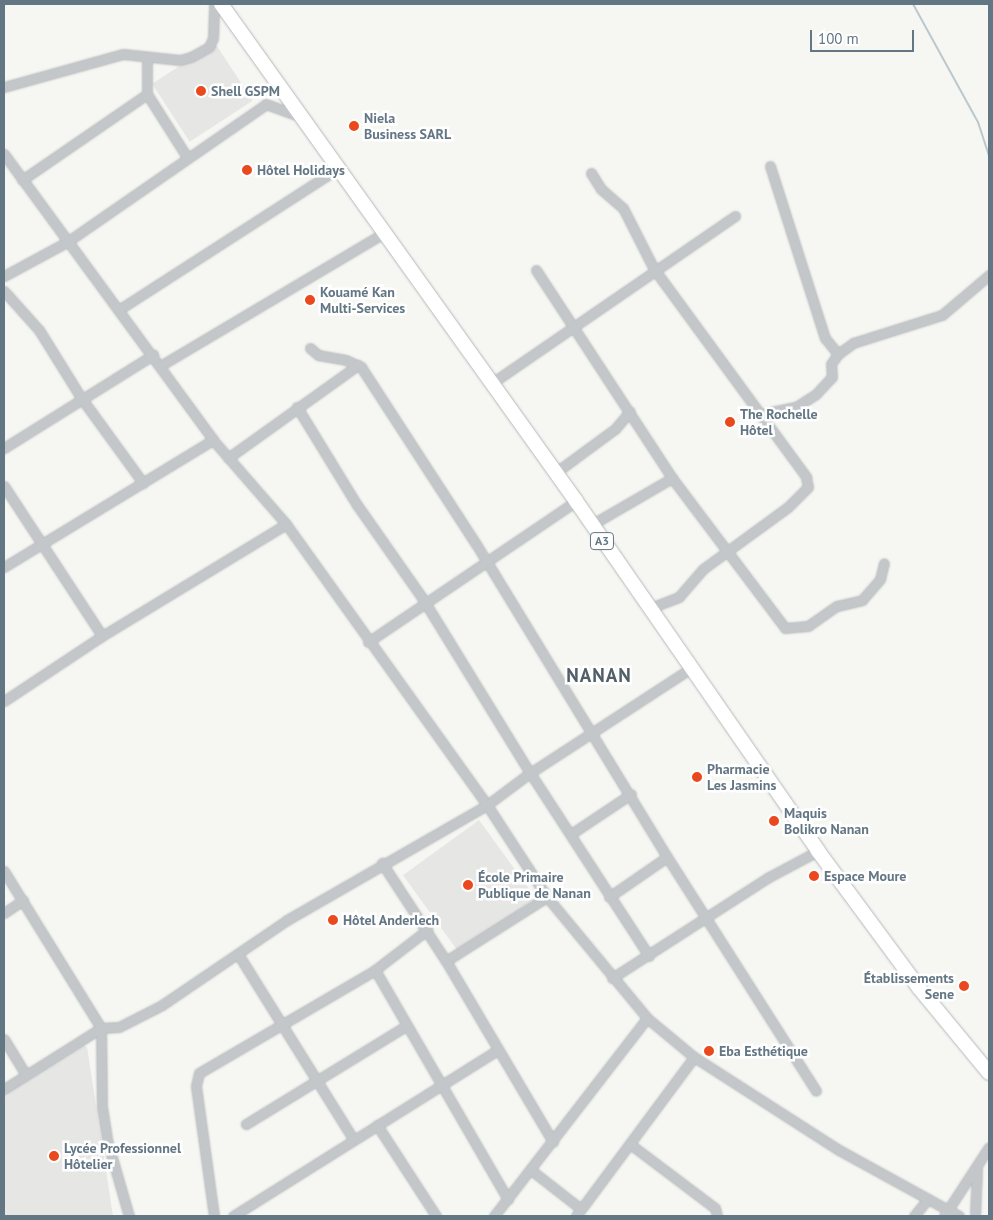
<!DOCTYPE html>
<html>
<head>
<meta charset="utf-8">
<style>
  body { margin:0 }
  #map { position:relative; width:993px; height:1220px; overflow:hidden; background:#f6f6f2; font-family:"PT Sans",sans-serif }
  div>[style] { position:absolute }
  .built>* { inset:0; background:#e6e7e5; transform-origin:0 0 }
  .stream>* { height:2px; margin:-1px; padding:0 1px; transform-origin:1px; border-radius:1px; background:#bcc8cd }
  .roads { filter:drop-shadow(0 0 1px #b5b9bc) drop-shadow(0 0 1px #b5b9bc) }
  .minor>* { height:9px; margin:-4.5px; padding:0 4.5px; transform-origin:4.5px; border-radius:4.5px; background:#c3c7ca }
  .highway>* { height:14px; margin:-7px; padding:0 7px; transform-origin:7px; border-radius:7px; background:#fff }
  .dots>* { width:14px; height:14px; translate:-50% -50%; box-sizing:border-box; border:2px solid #fff; border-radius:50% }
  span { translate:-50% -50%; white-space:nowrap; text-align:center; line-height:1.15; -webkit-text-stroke:5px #fff; paint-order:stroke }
  .shield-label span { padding:1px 4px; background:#fff; border:1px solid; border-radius:4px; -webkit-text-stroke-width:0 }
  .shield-label { font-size:12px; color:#637684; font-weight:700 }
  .poi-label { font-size:14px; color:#637684; font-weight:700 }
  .left { translate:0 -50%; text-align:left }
  .right { translate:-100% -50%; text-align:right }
  .district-label { font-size:19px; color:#515f69; font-weight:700; letter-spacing:1px }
  .frame { position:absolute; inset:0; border:5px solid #637684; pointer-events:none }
  .scale { position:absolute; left:810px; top:30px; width:104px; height:22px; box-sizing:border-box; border:2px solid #637684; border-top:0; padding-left:6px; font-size:15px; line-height:18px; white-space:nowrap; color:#637684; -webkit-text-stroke:4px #fff; paint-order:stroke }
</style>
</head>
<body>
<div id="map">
  <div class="built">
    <div style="left:215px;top:43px;width:69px;height:75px;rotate:57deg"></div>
    <div style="left:479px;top:820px;width:96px;height:94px;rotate:54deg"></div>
    <div style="clip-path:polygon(83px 1045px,87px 1047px,113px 1216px,4px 1216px,4px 1095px)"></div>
  </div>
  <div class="stream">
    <div style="left:913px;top:4px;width:135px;rotate:61.2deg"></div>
    <div style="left:978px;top:122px;width:35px;rotate:72deg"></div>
  </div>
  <div class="roads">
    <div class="minor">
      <div style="left:4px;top:87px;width:123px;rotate:-15.5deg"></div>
      <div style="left:123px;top:54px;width:57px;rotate:6deg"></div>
      <div style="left:180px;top:60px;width:11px;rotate:-15deg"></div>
      <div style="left:191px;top:57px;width:21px;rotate:-29deg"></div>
      <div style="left:209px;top:47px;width:10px;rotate:-66deg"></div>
      <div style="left:213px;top:38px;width:34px;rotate:-88deg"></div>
      <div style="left:147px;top:94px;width:75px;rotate:57.6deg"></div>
      <div style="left:4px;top:154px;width:354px;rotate:53.8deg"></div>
      <div style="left:213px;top:440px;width:111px;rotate:49deg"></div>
      <div style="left:286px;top:524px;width:345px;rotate:54.4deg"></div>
      <div style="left:487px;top:805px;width:110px;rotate:56.9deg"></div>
      <div style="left:547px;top:897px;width:157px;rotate:50.4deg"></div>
      <div style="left:647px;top:1018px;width:61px;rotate:39.7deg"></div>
      <div style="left:694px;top:1057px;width:172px;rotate:32.7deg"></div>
      <div style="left:839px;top:1150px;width:137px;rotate:28.8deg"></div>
      <div style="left:770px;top:166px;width:181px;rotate:72.3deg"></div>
      <div style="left:825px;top:338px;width:21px;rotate:51deg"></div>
      <div style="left:591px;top:173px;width:19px;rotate:58deg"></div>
      <div style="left:601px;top:189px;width:29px;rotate:41deg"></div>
      <div style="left:623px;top:208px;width:68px;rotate:63.1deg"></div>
      <div style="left:654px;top:269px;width:258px;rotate:53.8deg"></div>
      <div style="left:806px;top:477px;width:10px;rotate:79deg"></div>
      <div style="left:808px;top:487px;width:28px;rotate:135deg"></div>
      <div style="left:788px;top:507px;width:105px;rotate:143.9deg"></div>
      <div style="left:703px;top:569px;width:37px;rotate:131deg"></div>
      <div style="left:679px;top:597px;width:30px;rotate:159deg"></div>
      <div style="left:22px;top:180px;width:152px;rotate:-34.5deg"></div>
      <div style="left:147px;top:94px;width:37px;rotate:-90deg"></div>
      <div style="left:536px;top:270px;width:249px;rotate:56.8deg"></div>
      <div style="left:672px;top:478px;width:188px;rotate:53deg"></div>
      <div style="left:785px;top:628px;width:23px;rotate:-5deg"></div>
      <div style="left:808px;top:626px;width:35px;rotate:-35deg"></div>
      <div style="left:837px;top:606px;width:26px;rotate:-13deg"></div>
      <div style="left:862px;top:600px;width:28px;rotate:-49deg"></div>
      <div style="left:880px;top:579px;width:16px;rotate:-76deg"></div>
      <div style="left:4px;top:276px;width:72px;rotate:-28.4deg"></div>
      <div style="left:67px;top:242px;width:242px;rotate:-34.7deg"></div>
      <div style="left:266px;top:104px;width:37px;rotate:20deg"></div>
      <div style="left:4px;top:291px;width:52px;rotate:48.1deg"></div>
      <div style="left:39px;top:330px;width:81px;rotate:58.1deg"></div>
      <div style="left:82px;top:399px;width:104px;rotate:54deg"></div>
      <div style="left:120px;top:309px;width:262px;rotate:-32.8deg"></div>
      <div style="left:310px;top:348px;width:11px;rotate:41deg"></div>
      <div style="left:318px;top:355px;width:28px;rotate:10deg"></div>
      <div style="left:346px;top:360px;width:17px;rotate:25deg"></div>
      <div style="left:361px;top:367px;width:211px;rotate:57deg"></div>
      <div style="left:476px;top:544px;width:367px;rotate:58.6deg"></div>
      <div style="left:667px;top:857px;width:277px;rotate:57.5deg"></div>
      <div style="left:160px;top:366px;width:263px;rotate:-30.7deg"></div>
      <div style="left:492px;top:383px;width:295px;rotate:-34.5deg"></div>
      <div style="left:762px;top:414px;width:35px;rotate:-12deg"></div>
      <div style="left:796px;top:407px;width:24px;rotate:-33deg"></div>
      <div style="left:816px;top:394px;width:23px;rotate:-47deg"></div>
      <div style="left:832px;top:377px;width:13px;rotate:-94deg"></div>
      <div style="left:831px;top:364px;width:12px;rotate:-55deg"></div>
      <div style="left:838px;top:354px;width:19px;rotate:-36deg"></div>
      <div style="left:853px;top:343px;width:93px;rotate:-17.5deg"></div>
      <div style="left:942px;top:315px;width:62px;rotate:-40.4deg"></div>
      <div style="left:4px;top:448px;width:176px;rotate:-32deg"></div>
      <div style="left:228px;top:458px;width:160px;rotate:-35.6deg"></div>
      <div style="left:555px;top:473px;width:74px;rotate:-36.3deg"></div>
      <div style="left:615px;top:429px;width:23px;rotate:-50deg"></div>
      <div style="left:4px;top:486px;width:179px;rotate:56.8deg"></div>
      <div style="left:591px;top:525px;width:94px;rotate:-30.1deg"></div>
      <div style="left:4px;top:567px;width:245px;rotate:-31.3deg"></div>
      <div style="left:368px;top:642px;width:251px;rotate:-34.1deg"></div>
      <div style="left:4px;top:701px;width:118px;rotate:-33.6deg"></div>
      <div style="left:102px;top:636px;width:215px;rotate:-31.3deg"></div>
      <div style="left:571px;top:834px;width:72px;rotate:-33.7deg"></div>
      <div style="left:382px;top:863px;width:117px;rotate:56.9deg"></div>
      <div style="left:446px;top:961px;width:210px;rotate:59.4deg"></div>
      <div style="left:4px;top:871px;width:185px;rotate:58.3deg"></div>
      <div style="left:101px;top:1028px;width:79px;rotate:89.3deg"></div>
      <div style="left:102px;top:1107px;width:33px;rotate:81deg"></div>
      <div style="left:107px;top:1140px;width:79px;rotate:73.9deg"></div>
      <div style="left:609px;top:897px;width:70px;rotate:-34.6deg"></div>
      <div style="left:4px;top:913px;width:23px;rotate:-34deg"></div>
      <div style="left:238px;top:954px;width:219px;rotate:58.1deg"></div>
      <div style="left:649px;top:956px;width:218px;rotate:-123deg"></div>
      <div style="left:530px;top:773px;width:192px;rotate:-33.1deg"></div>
      <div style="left:446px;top:961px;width:120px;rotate:-32.4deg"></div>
      <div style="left:375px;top:970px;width:265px;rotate:59.9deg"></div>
      <div style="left:612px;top:978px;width:187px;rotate:-32.8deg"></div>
      <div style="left:769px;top:877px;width:55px;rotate:-28deg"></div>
      <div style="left:4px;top:1039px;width:42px;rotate:58.6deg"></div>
      <div style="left:4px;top:1089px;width:115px;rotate:-32.2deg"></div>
      <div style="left:101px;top:1028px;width:18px;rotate:-3deg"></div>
      <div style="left:119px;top:1027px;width:48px;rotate:-27.1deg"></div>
      <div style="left:162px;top:1005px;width:151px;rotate:-34.2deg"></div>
      <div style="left:287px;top:920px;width:231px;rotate:-29.9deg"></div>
      <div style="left:487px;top:805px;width:54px;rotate:-36.7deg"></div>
      <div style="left:530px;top:773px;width:201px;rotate:-121.6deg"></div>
      <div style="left:425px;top:602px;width:118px;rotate:-125deg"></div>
      <div style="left:357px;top:505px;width:115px;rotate:-121.5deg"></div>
      <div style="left:246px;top:1124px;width:188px;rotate:-31.5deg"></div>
      <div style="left:377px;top:1125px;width:108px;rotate:57deg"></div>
      <div style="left:630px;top:1144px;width:106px;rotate:37deg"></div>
      <div style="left:715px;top:1208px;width:8px;rotate:76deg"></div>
      <div style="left:531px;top:1170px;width:63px;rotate:38deg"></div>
      <div style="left:214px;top:1216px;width:131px;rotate:-97.9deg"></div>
      <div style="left:196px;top:1086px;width:13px;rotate:-77deg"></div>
      <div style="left:199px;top:1073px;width:204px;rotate:-30.3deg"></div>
      <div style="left:375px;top:970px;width:66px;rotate:-37.6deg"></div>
      <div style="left:233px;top:1216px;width:313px;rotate:-32.1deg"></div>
      <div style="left:494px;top:1216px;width:250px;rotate:-52.3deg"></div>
      <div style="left:576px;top:1216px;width:198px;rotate:-53.4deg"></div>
      <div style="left:914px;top:1216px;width:22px;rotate:-51deg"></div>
      <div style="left:944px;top:1216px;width:82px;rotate:-56.9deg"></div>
      <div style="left:975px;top:1216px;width:47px;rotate:-87.6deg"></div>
    </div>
    <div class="highway">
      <div style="left:221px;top:4px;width:611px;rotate:54.46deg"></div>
      <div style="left:576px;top:501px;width:426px;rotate:55.3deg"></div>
      <div style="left:818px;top:851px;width:170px;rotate:53.6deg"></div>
      <div style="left:919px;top:988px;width:110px;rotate:50.5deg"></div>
    </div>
  </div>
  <div class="dots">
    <div style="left:201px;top:91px;background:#ea481d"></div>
    <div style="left:354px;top:126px;background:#ea481d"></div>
    <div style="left:247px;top:170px;background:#ea481d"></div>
    <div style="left:310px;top:300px;background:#ea481d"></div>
    <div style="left:730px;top:422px;background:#ea481d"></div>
    <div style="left:697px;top:777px;background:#ea481d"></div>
    <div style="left:774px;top:821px;background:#ea481d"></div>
    <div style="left:814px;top:876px;background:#ea481d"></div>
    <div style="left:468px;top:885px;background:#ea481d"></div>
    <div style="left:333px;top:920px;background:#ea481d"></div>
    <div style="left:964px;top:986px;background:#ea481d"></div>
    <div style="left:709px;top:1051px;background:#ea481d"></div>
    <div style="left:54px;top:1156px;background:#ea481d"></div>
  </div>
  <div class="shield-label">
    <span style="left:602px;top:541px">A3</span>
  </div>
  <div class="poi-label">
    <span class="left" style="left:211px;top:91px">Shell GSPM</span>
    <span class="left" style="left:364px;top:126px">Niela<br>Business SARL</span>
    <span class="left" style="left:257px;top:170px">Hôtel Holidays</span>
    <span class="left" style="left:320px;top:300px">Kouamé Kan<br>Multi-Services</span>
    <span class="left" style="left:740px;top:422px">The Rochelle<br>Hôtel</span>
    <span class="left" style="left:707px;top:777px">Pharmacie<br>Les Jasmins</span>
    <span class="left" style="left:784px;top:821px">Maquis<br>Bolikro Nanan</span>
    <span class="left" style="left:824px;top:876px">Espace Moure</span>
    <span class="left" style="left:478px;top:885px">École Primaire<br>Publique de Nanan</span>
    <span class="left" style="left:343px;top:920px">Hôtel Anderlech</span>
    <span class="right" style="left:954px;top:986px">Établissements<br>Sene</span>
    <span class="left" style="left:719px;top:1051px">Eba Esthétique</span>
    <span class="left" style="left:64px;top:1156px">Lycée Professionnel<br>Hôtelier</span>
  </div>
  <div class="district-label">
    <span style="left:599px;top:676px">NANAN</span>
  </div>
  <div class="frame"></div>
  <div class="scale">100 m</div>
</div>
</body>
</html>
